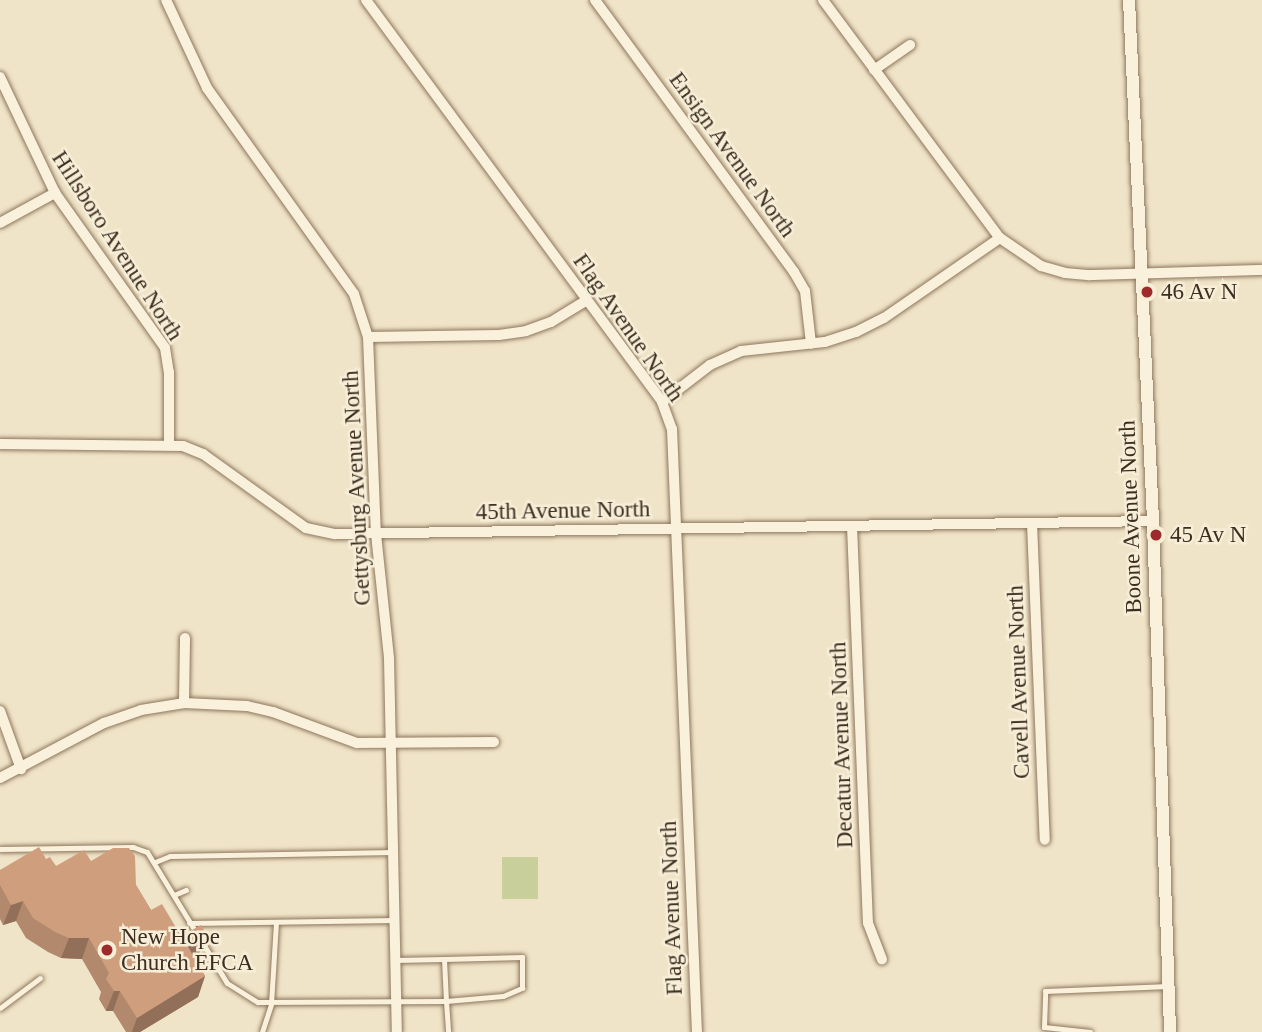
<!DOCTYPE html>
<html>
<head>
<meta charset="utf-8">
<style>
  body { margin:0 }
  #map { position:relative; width:1262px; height:1032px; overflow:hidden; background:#f0e4c8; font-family:Georgia,serif }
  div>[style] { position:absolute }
  .green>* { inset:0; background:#c9cf9b; transform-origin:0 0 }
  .roads { filter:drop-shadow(0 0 2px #8d765c) drop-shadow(0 0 2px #8d765c) }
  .service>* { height:5px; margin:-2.5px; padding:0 2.5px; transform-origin:2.5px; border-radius:2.5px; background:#faf1dc }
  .minor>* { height:10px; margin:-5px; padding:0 5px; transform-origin:5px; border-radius:5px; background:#faf1dc }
  .tertiary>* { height:12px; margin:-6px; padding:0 6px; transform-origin:6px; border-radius:6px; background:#faf1dc }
  .wall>* { inset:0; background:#b2896c }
  .shaded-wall>* { inset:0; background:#916f58 }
  .building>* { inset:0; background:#cf9f7d }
  .dots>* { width:19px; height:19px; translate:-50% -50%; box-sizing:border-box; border:4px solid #f7eed8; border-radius:50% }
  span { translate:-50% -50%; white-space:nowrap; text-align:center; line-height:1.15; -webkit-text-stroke:5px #f7eed8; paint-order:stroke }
  .street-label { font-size:23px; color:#3d2e20 }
  .poi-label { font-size:23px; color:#3d2e20 }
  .left { translate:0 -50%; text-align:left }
</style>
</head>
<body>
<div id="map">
  <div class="green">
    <div style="left:502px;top:857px;width:36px;height:42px"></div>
  </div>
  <div class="roads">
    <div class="service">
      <div style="left:0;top:849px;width:133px;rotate:-0.9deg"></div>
      <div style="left:133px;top:847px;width:15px;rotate:20deg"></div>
      <div style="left:147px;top:852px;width:153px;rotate:58.6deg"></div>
      <div style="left:227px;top:983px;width:36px;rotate:32deg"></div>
      <div style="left:258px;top:1002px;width:188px;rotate:-0.3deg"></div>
      <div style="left:446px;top:1001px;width:57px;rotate:-5deg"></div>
      <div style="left:503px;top:996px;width:21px;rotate:-23deg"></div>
      <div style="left:522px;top:988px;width:31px;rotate:-90deg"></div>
      <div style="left:522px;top:957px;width:78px;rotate:178.5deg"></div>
      <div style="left:444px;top:959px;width:42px;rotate:87.3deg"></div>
      <div style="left:446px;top:1001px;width:31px;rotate:86deg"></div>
      <div style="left:155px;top:862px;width:16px;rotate:-22deg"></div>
      <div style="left:170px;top:856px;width:224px;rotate:-1deg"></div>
      <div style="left:174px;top:895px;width:13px;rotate:-23deg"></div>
      <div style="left:189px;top:923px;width:206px;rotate:-0.8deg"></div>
      <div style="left:395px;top:960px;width:49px;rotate:-1.2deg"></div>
      <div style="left:0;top:1008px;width:50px;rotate:-36.9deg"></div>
      <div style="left:262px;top:1032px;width:29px;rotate:-72deg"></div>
      <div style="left:271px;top:1004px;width:82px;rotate:-86.5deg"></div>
      <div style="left:1090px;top:1032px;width:46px;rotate:-173.8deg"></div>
      <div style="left:1044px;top:1027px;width:36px;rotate:-88deg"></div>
      <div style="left:1045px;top:991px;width:124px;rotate:-2.3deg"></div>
    </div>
    <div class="minor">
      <div style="left:166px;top:0;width:97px;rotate:65deg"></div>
      <div style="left:207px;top:88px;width:253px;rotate:54.5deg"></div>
      <div style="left:354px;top:294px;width:45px;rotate:72deg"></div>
      <div style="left:368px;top:337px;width:197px;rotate:87.7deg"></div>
      <div style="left:376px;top:534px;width:125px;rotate:84deg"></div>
      <div style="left:389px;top:658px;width:374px;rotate:88.8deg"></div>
      <div style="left:366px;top:0;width:499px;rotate:53.6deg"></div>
      <div style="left:662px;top:402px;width:29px;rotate:70deg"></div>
      <div style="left:672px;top:429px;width:604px;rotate:87.63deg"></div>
      <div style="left:595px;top:0;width:337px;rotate:53.8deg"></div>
      <div style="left:794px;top:272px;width:22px;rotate:60deg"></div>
      <div style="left:805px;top:291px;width:53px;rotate:83.5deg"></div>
      <div style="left:823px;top:0;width:297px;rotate:53.4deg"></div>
      <div style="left:874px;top:70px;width:44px;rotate:-34.8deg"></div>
      <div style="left:0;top:77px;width:128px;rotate:64.6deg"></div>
      <div style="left:55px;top:193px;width:190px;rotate:54.6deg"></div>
      <div style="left:165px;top:348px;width:24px;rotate:81deg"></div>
      <div style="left:169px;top:372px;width:72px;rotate:90deg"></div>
      <div style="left:0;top:223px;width:63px;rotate:-28.6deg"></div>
      <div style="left:368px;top:337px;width:131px;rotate:-0.9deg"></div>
      <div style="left:499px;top:335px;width:27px;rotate:-8deg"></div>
      <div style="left:526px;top:331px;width:27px;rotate:-20deg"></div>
      <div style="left:551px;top:322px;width:42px;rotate:-31.4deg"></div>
      <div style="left:662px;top:402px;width:61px;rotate:-37.6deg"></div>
      <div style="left:710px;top:365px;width:34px;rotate:-24deg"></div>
      <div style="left:741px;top:351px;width:84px;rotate:-6.1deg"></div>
      <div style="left:825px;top:342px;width:33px;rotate:-18deg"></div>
      <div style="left:856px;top:332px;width:31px;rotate:-27deg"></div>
      <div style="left:884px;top:318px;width:141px;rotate:-34.6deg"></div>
      <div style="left:1000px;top:238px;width:50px;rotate:34.3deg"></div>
      <div style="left:1041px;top:266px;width:25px;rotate:16deg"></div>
      <div style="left:1065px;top:273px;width:25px;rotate:5deg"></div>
      <div style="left:1090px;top:275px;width:172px;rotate:-1.7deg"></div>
      <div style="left:0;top:444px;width:183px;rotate:0.6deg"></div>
      <div style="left:183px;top:446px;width:22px;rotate:22deg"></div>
      <div style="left:203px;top:454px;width:127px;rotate:35.7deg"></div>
      <div style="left:306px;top:528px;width:30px;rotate:12deg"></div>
      <div style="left:335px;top:534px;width:818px;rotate:-0.91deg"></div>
      <div style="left:1032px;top:523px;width:317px;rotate:87.7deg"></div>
      <div style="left:852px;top:526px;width:397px;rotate:87.7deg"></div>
      <div style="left:868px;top:923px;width:39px;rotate:69deg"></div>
      <div style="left:184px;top:703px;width:65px;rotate:-89.1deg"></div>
      <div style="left:0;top:711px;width:62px;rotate:70.1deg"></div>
      <div style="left:0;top:778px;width:118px;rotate:-27.9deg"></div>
      <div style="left:104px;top:723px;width:39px;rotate:-19deg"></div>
      <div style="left:141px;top:710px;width:44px;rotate:-9.2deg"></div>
      <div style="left:184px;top:703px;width:63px;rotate:2.7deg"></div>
      <div style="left:247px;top:706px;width:27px;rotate:13deg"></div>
      <div style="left:273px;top:712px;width:90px;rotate:20.3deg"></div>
      <div style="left:357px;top:743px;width:137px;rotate:-0.4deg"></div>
    </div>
    <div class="tertiary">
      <div style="left:1129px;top:0;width:522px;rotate:87.36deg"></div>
      <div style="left:1153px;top:521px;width:511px;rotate:88.09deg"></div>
    </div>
  </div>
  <div class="wall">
    <div style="clip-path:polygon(46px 859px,56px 866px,91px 861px,136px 885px,151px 910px,181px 936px,206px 934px,199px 954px,194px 957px,205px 976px,198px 997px,140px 1032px,126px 1032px,113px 1011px,106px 1011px,99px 999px,101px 992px,82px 959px,61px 958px,48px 952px,26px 938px,16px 921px,3px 925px,0 919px,0 870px)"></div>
  </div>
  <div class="shaded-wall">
    <div style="clip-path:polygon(23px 901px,16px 921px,3px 925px,11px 905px)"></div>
    <div style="clip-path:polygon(206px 934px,199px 954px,179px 965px,187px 945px)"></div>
    <div style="clip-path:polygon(69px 938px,89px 938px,82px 959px,61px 958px)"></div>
    <div style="clip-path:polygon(205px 976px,198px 997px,140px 1032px,132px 1032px,137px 1018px)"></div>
    <div style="clip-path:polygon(114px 991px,120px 991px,113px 1011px,106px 1011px)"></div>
  </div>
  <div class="building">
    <div style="clip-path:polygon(39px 847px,46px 859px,50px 857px,56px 866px,84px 850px,91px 861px,113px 848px,129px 848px,135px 856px,136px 885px,151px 910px,162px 904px,181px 936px,201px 925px,206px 934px,187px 945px,205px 976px,137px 1018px,120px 991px,114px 991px,106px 979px,109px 973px,89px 938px,69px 938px,55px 932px,33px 918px,23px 901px,11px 905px,0 885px,0 870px)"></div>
  </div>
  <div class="dots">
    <div style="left:1147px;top:292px;background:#9e2a2b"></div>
    <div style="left:1156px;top:535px;background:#9e2a2b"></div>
    <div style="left:107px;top:950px;background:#9e2a2b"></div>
  </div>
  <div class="street-label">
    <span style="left:732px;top:155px;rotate:54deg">Ensign Avenue North</span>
    <span style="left:117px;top:246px;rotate:57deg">Hillsboro Avenue North</span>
    <span style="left:628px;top:328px;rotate:55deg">Flag Avenue North</span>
    <span style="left:357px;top:488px;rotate:-93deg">Gettysburg Avenue North</span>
    <span style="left:563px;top:511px;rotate:-1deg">45th Avenue North</span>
    <span style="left:1131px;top:517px;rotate:-92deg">Boone Avenue North</span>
    <span style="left:1019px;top:682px;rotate:-92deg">Cavell Avenue North</span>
    <span style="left:842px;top:745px;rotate:-92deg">Decatur Avenue North</span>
    <span style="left:672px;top:908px;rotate:-92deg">Flag Avenue North</span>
  </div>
  <div class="poi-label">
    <span class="left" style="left:1161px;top:292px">46 Av N</span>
    <span class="left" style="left:1170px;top:535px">45 Av N</span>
    <span class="left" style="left:121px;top:950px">New Hope<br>Church EFCA</span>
  </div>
</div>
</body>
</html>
